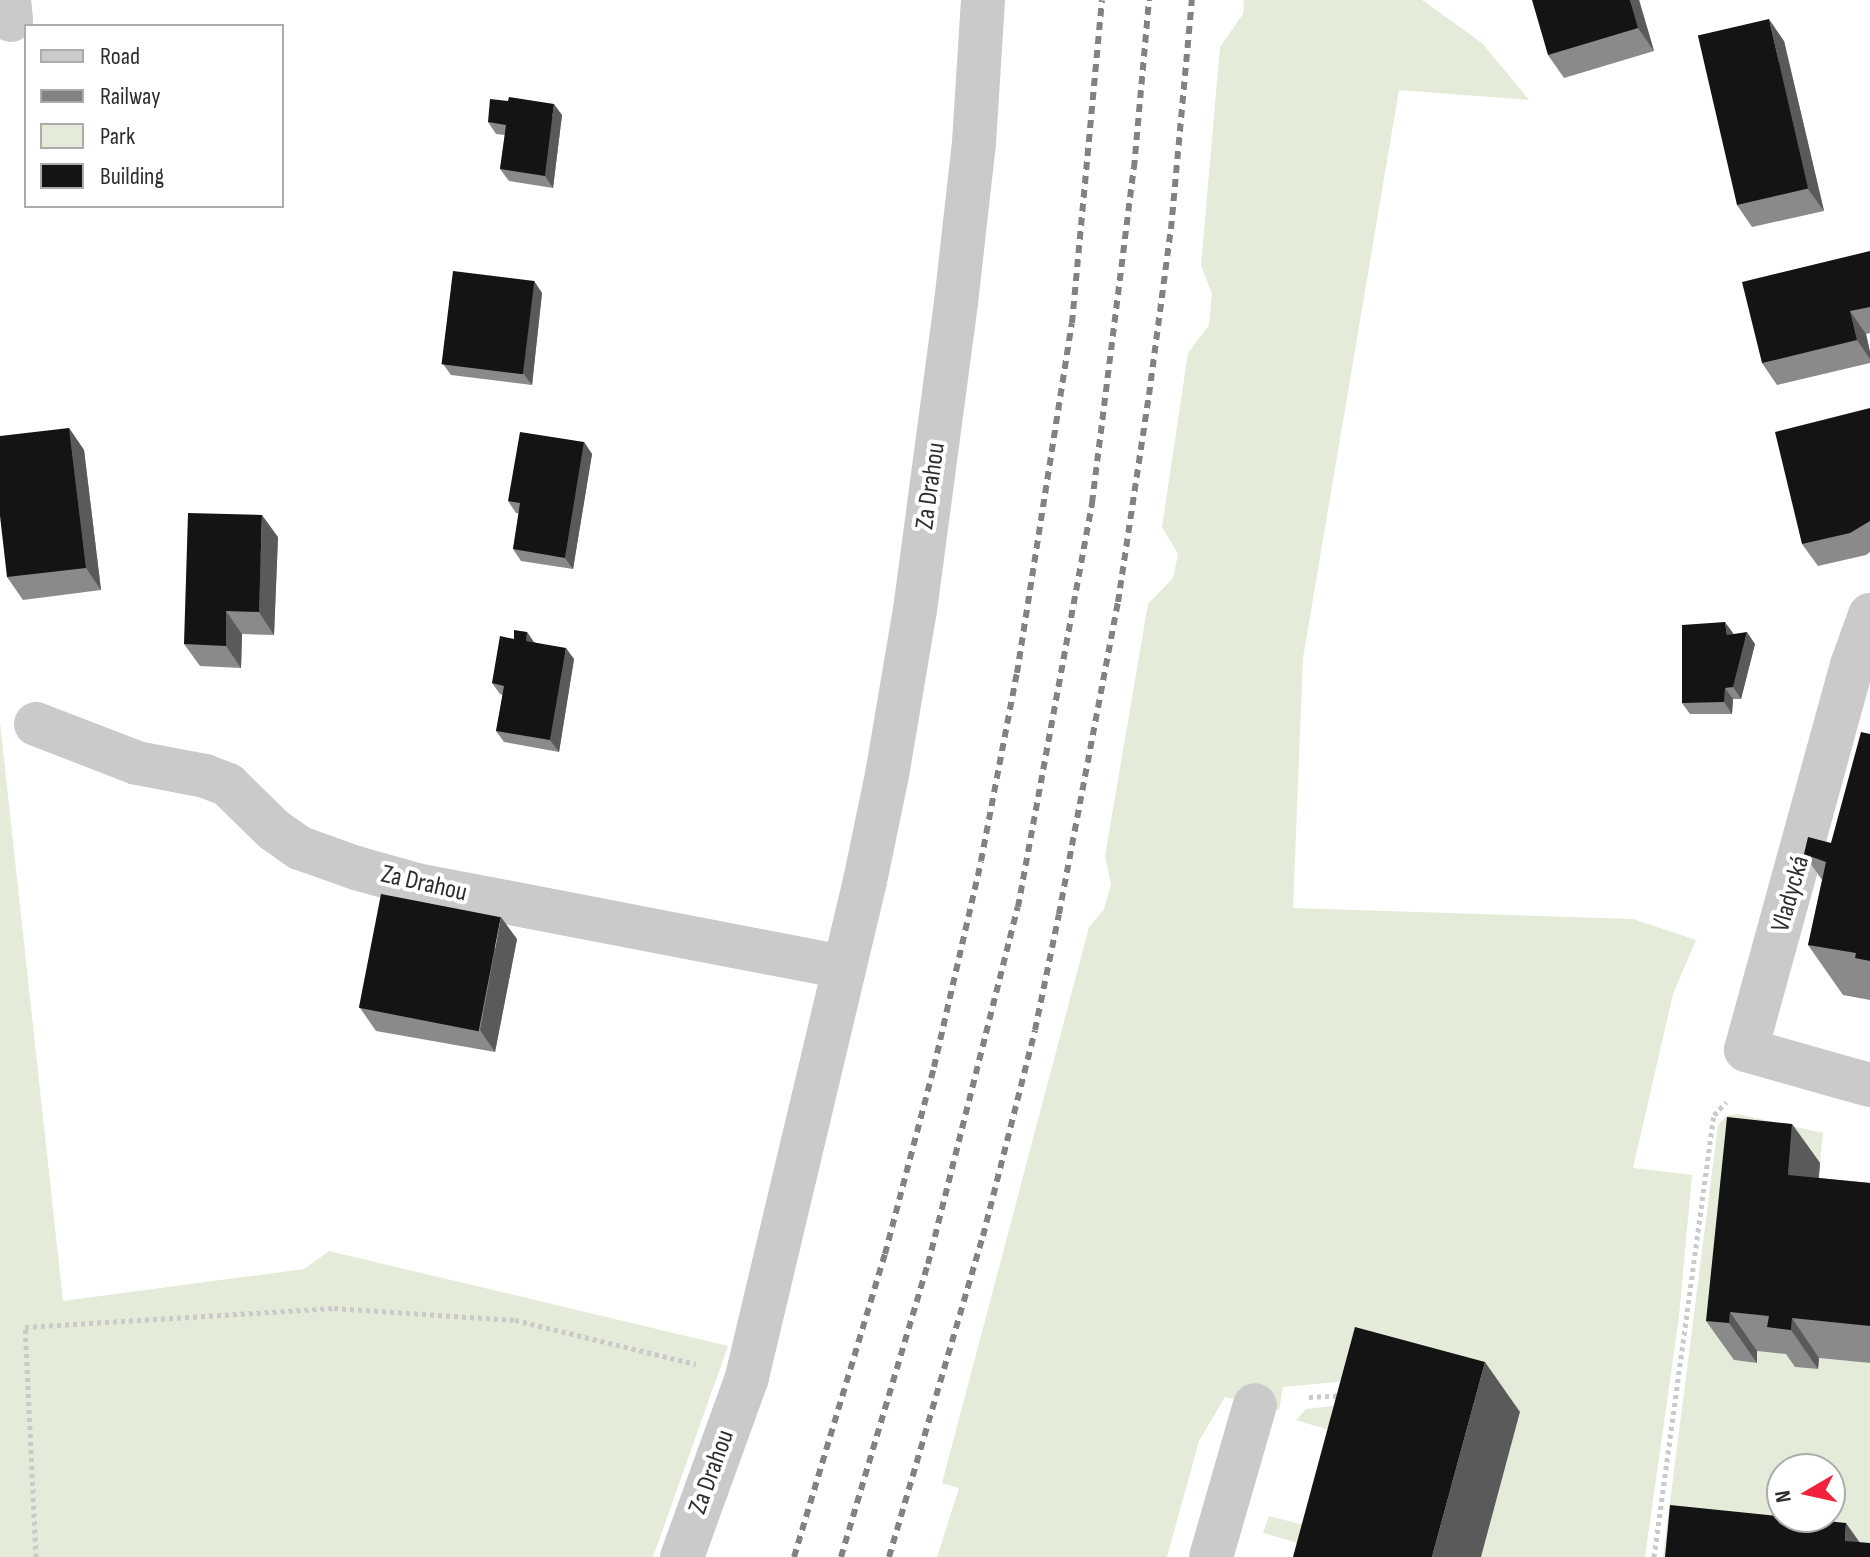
<!DOCTYPE html>
<html>
<head>
<meta charset="utf-8">
<style>
  body { margin:0 }
  #map { position:relative; width:1870px; height:1557px; overflow:hidden; background:#fff; font-family:"Sofia Sans Condensed",sans-serif }
  div>[style] { position:absolute }
  .green>* { inset:0; background:#e4ecd9 }
  .path>* { height:5px; margin-top:-2.5px; transform-origin:0; background:repeating-linear-gradient(90deg,#cacaca 0 4px,transparent 0 8px) }
  .minor>* { height:44px; margin:-22px; padding:0 22px; transform-origin:22px; border-radius:22px; background:#cacaca }
  .rail>* { height:6px; margin-top:-3px; transform-origin:0; background:repeating-linear-gradient(90deg,#828282 0 8px,transparent 0 14px) }
  .wall>* { inset:0; background:#8a8a8a }
  .shaded-wall>* { inset:0; background:#5a5a5a }
  .building>* { inset:0; background:#141414; transform-origin:0 0 }
  span { translate:-50% -50%; white-space:nowrap; text-align:center; line-height:1.15; -webkit-text-stroke:8px #fff; paint-order:stroke }
  .street-label { font-size:26px; color:#2d2d2d }
  .legend { position:absolute; left:24px; top:24px; width:260px; height:184px; box-sizing:border-box; background:#fff; border:2px solid #ababab; margin:0; padding:10px 14px; list-style:none; font-size:24px; color:#2d2d2d }
  .legend li { display:flex; align-items:center; gap:16px; height:40px }
  .legend b { width:40px; border:2px solid #ababab }
  .north { position:absolute; left:1766px; top:1453px; width:80px; height:80px; box-sizing:border-box; background:#fff; border:2px solid #ababab; border-radius:50%; rotate:261deg; font-size:22px; font-weight:700; line-height:32px; text-align:center; color:#2d2d2d }
  .north::after { content:''; display:block; margin:auto; width:28px; height:36px; background:#f2213c; clip-path:polygon(50% 0,100% 100%,50% 72%,0 100%) }
</style>
</head>
<body>
<div id="map">
  <div class="green">
    <div style="clip-path:polygon(1244px 0,1422px 0,1482px 43px,1529px 100px,1399px 90px,1303px 658px,1293px 908px,1633px 919px,1696px 940px,1673px 994px,1633px 1168px,1692px 1175px,1679px 1317px,1645px 1557px,1481px 1557px,1520px 1413px,1390px 1377px,1283px 1387px,1279px 1410px,1225px 1397px,1199px 1441px,1167px 1557px,937px 1557px,959px 1488px,942px 1483px,1089px 927px,1104px 909px,1111px 885px,1105px 856px,1148px 604px,1173px 578px,1178px 554px,1162px 527px,1188px 353px,1209px 325px,1212px 294px,1201px 265px,1220px 47px,1243px 14px)"></div>
    <div style="clip-path:polygon(0 722px,63px 1301px,304px 1269px,329px 1251px,728px 1346px,653px 1557px,0 1557px)"></div>
    <div style="clip-path:polygon(evenodd,1738px 1114px,1823px 1133px,1820px 1163px,1734px 1360px,1757px 1363px,1757px 1351px,1796px 1355px,1795px 1367px,1818px 1369px,1819px 1358px,1870px 1363px,1870px 1557px,1663px 1557px,1718px 1125px,1726px 1116px,1738px 1114px,1782px 1469px,1830px 1469px,1830px 1517px,1782px 1517px,1782px 1469px)"></div>
    <div style="clip-path:polygon(1358px 1403px,1353px 1422px,1375px 1429px,1341px 1557px,1306px 1557px,1308px 1546px,1263px 1533px,1269px 1516px,1316px 1528px,1342px 1434px,1296px 1420px,1306px 1409px)"></div>
  </div>
  <div class="path">
    <div style="left:1309px;top:1397px;width:34px;rotate:-3deg"></div>
    <div style="left:36px;top:1557px;width:230px;rotate:-92.7deg"></div>
    <div style="left:25px;top:1327px;width:310px;rotate:-3.5deg"></div>
    <div style="left:334px;top:1308px;width:181px;rotate:3.8deg"></div>
    <div style="left:515px;top:1320px;width:186px;rotate:13.7deg"></div>
    <div style="left:1654px;top:1557px;width:446px;rotate:-82.3deg"></div>
    <div style="left:1714px;top:1115px;width:18px;rotate:-47deg"></div>
  </div>
  <div class="minor">
    <div style="left:9px;top:0;width:20px;rotate:84deg"></div>
    <div style="left:1870px;top:615px;width:53px;rotate:109.8deg"></div>
    <div style="left:1852px;top:665px;width:399px;rotate:105.4deg"></div>
    <div style="left:1746px;top:1050px;width:129px;rotate:15.8deg"></div>
    <div style="left:36px;top:724px;width:108px;rotate:21.1deg"></div>
    <div style="left:137px;top:763px;width:69px;rotate:10.8deg"></div>
    <div style="left:205px;top:776px;width:25px;rotate:21deg"></div>
    <div style="left:228px;top:785px;width:64px;rotate:44.4deg"></div>
    <div style="left:274px;top:830px;width:32px;rotate:35deg"></div>
    <div style="left:300px;top:848px;width:59px;rotate:19.7deg"></div>
    <div style="left:356px;top:868px;width:63px;rotate:15.6deg"></div>
    <div style="left:417px;top:885px;width:435px;rotate:10.9deg"></div>
    <div style="left:682px;top:1557px;width:191px;rotate:-70.1deg"></div>
    <div style="left:747px;top:1377px;width:510px;rotate:-76.62deg"></div>
    <div style="left:865px;top:881px;width:108px;rotate:-78.3deg"></div>
    <div style="left:887px;top:775px;width:167px;rotate:-80.4deg"></div>
    <div style="left:915px;top:610px;width:310px;rotate:-82.4deg"></div>
    <div style="left:956px;top:303px;width:161px;rotate:-83.6deg"></div>
    <div style="left:974px;top:143px;width:143px;rotate:-86.4deg"></div>
    <div style="left:1211px;top:1557px;width:158px;rotate:-73.9deg"></div>
  </div>
  <div class="rail">
    <div style="left:794px;top:1557px;width:316px;rotate:-73.3deg"></div>
    <div style="left:885px;top:1254px;width:193px;rotate:-75.3deg"></div>
    <div style="left:934px;top:1067px;width:211px;rotate:-77.1deg"></div>
    <div style="left:981px;top:861px;width:191px;rotate:-79.2deg"></div>
    <div style="left:1017px;top:673px;width:354px;rotate:-81.1deg"></div>
    <div style="left:1072px;top:323px;width:324px;rotate:-84.7deg"></div>
    <div style="left:841px;top:1557px;width:306px;rotate:-73.5deg"></div>
    <div style="left:928px;top:1264px;width:368px;rotate:-75.9deg"></div>
    <div style="left:1018px;top:907px;width:411px;rotate:-79.6deg"></div>
    <div style="left:1092px;top:503px;width:338px;rotate:-82.9deg"></div>
    <div style="left:1134px;top:168px;width:169px;rotate:-84.9deg"></div>
    <div style="left:889px;top:1557px;width:334px;rotate:-73.7deg"></div>
    <div style="left:983px;top:1236px;width:212px;rotate:-75.8deg"></div>
    <div style="left:1035px;top:1030px;width:118px;rotate:-78.3deg"></div>
    <div style="left:1059px;top:914px;width:318px;rotate:-79.3deg"></div>
    <div style="left:1118px;top:602px;width:209px;rotate:-81.5deg"></div>
    <div style="left:1149px;top:395px;width:167px;rotate:-82.5deg"></div>
    <div style="left:1171px;top:229px;width:230px;rotate:-84.8deg"></div>
  </div>
  <div class="wall">
    <div style="clip-path:polygon(1639px 0,1654px 51px,1564px 78px,1548px 55px)"></div>
    <div style="clip-path:polygon(1784px 41px,1824px 211px,1752px 227px,1737px 205px)"></div>
    <div style="clip-path:polygon(562px 115px,553px 188px,509px 181px,500px 169px,505px 135px,496px 134px,488px 122px)"></div>
    <div style="clip-path:polygon(1870px 251px,1870px 333px,1866px 334px,1870px 352px,1870px 363px,1777px 385px,1762px 363px)"></div>
    <div style="clip-path:polygon(534px 281px,542px 293px,532px 385px,451px 375px,443px 364px)"></div>
    <div style="clip-path:polygon(1870px 408px,1870px 552px,1866px 555px,1818px 566px,1802px 544px)"></div>
    <div style="clip-path:polygon(69px 428px,84px 450px,101px 590px,23px 600px,7px 577px)"></div>
    <div style="clip-path:polygon(584px 442px,592px 454px,573px 569px,521px 561px,513px 549px,519px 513px,516px 513px,508px 501px)"></div>
    <div style="clip-path:polygon(278px 537px,274px 635px,242px 634px,241px 668px,200px 666px,184px 644px)"></div>
    <div style="clip-path:polygon(527px 632px,534px 642px,574px 659px,559px 752px,504px 742px,496px 731px,503px 695px,500px 694px,492px 683px,514px 639px)"></div>
    <div style="clip-path:polygon(1733px 634px,1755px 644px,1741px 699px,1733px 699px,1732px 714px,1690px 714px,1682px 703px)"></div>
    <div style="clip-path:polygon(1870px 734px,1870px 1000px,1843px 995px,1808px 945px,1822px 880px,1804px 854px,1831px 843px)"></div>
    <div style="clip-path:polygon(517px 939px,495px 1052px,376px 1031px,360px 1008px)"></div>
    <div style="clip-path:polygon(1792px 1124px,1820px 1163px,1819px 1178px,1870px 1183px,1870px 1363px,1819px 1358px,1818px 1369px,1795px 1367px,1786px 1354px,1757px 1351px,1757px 1363px,1734px 1360px,1706px 1321px)"></div>
  </div>
  <div class="shaded-wall">
    <div style="clip-path:polygon(1630px 0,1639px 0,1654px 51px,1638px 28px)"></div>
    <div style="clip-path:polygon(1769px 19px,1784px 41px,1824px 211px,1808px 189px)"></div>
    <div style="clip-path:polygon(554px 104px,562px 115px,553px 188px,545px 176px)"></div>
    <div style="clip-path:polygon(534px 281px,542px 293px,532px 385px,523px 373px)"></div>
    <div style="clip-path:polygon(1850px 311px,1866px 334px,1870px 352px,1870px 359px,1857px 340px)"></div>
    <div style="clip-path:polygon(69px 428px,84px 450px,101px 590px,86px 568px)"></div>
    <div style="clip-path:polygon(584px 442px,592px 454px,573px 569px,565px 558px)"></div>
    <div style="clip-path:polygon(262px 515px,278px 537px,274px 635px,259px 612px)"></div>
    <div style="clip-path:polygon(226px 611px,242px 634px,241px 668px,226px 646px)"></div>
    <div style="clip-path:polygon(1725px 622px,1733px 633px,1735px 646px,1727px 635px)"></div>
    <div style="clip-path:polygon(527px 632px,535px 644px,526px 641px)"></div>
    <div style="clip-path:polygon(1747px 632px,1755px 644px,1741px 699px,1733px 687px)"></div>
    <div style="clip-path:polygon(566px 648px,574px 659px,559px 752px,550px 740px)"></div>
    <div style="clip-path:polygon(1725px 688px,1733px 699px,1732px 714px,1724px 702px)"></div>
    <div style="clip-path:polygon(501px 917px,517px 939px,495px 1052px,480px 1030px)"></div>
    <div style="clip-path:polygon(1792px 1124px,1820px 1163px,1815px 1214px,1788px 1175px)"></div>
    <div style="clip-path:polygon(1730px 1312px,1757px 1351px,1757px 1363px,1729px 1323px)"></div>
    <div style="clip-path:polygon(1792px 1318px,1819px 1358px,1818px 1369px,1791px 1330px)"></div>
    <div style="clip-path:polygon(1485px 1362px,1520px 1412px,1481px 1557px,1432px 1557px)"></div>
    <div style="clip-path:polygon(1846px 1523px,1870px 1557px,1845px 1541px)"></div>
  </div>
  <div class="building">
    <div style="clip-path:polygon(1532px 0,1630px 0,1638px 28px,1548px 55px)"></div>
    <div style="left:1769px;top:19px;width:174px;height:73px;rotate:77deg"></div>
    <div style="clip-path:polygon(509px 97px,554px 104px,545px 176px,500px 169px,506px 125px,488px 122px,490px 99px,508px 101px)"></div>
    <div style="clip-path:polygon(1870px 251px,1870px 307px,1850px 311px,1857px 340px,1762px 363px,1742px 282px)"></div>
    <div style="left:453px;top:271px;width:82px;height:94px;rotate:7deg"></div>
    <div style="clip-path:polygon(1870px 408px,1870px 521px,1850px 533px,1802px 544px,1775px 432px)"></div>
    <div style="clip-path:polygon(69px 428px,86px 568px,7px 577px,0 516px,0 436px)"></div>
    <div style="clip-path:polygon(520px 432px,584px 442px,565px 558px,513px 549px,520px 503px,508px 501px)"></div>
    <div style="clip-path:polygon(188px 513px,262px 515px,259px 612px,226px 611px,226px 646px,184px 644px)"></div>
    <div style="clip-path:polygon(1725px 622px,1727px 635px,1747px 632px,1733px 687px,1725px 688px,1724px 702px,1682px 703px,1682px 625px)"></div>
    <div style="clip-path:polygon(514px 630px,527px 632px,526px 641px,566px 648px,550px 740px,496px 731px,504px 686px,492px 683px,500px 636px,514px 639px)"></div>
    <div style="clip-path:polygon(1861px 732px,1870px 734px,1870px 961px,1855px 958px,1856px 953px,1808px 945px,1826px 862px,1804px 854px,1808px 837px,1831px 843px)"></div>
    <div style="left:381px;top:894px;width:122px;height:116px;rotate:11deg"></div>
    <div style="clip-path:polygon(1727px 1117px,1792px 1124px,1788px 1175px,1870px 1183px,1870px 1326px,1792px 1318px,1791px 1330px,1767px 1327px,1769px 1316px,1730px 1312px,1729px 1323px,1706px 1321px)"></div>
    <div style="clip-path:polygon(1355px 1327px,1485px 1362px,1432px 1557px,1293px 1557px)"></div>
    <div style="clip-path:polygon(1670px 1505px,1846px 1523px,1845px 1541px,1870px 1543px,1870px 1557px,1665px 1557px)"></div>
  </div>
  <div class="street-label">
    <span style="left:931px;top:486px;rotate:-82deg">Za Drahou</span>
    <span style="left:424px;top:884px;rotate:13deg">Za Drahou</span>
    <span style="left:1791px;top:894px;rotate:-74deg">Vladycká</span>
    <span style="left:712px;top:1472px;rotate:-70deg">Za Drahou</span>
  </div>
  <ul class="legend">
  <li><b style="height:10px;background:#cacaca"></b>Road</li>
  <li><b style="height:10px;background:#828282"></b>Railway</li>
  <li><b style="height:22px;background:#e4ecd9"></b>Park</li>
  <li><b style="height:22px;background:#141414"></b>Building</li>
  </ul>
  <div class="north">N</div>
</div>
</body>
</html>
